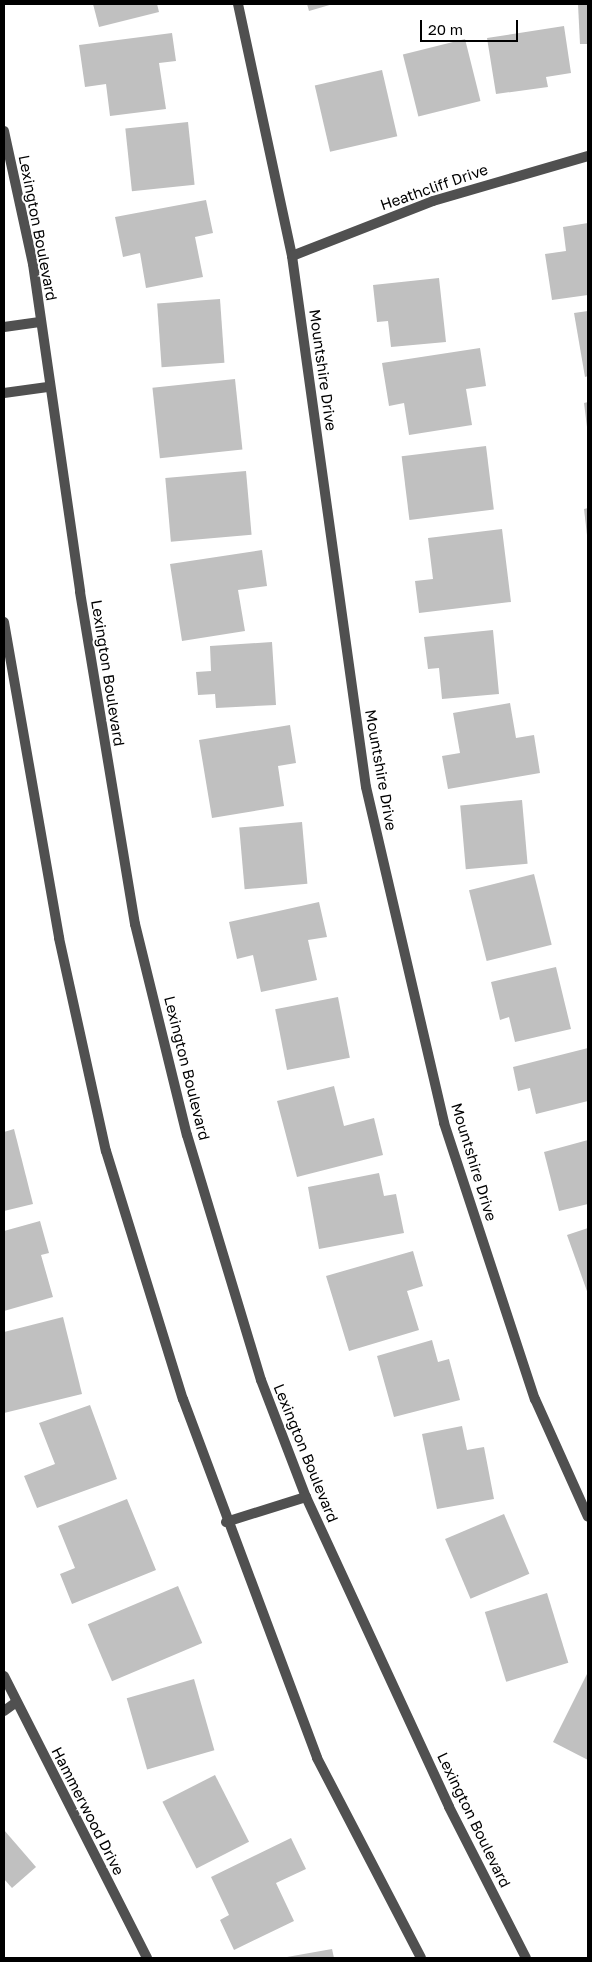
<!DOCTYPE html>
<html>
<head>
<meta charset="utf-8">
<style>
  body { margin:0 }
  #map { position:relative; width:592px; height:1962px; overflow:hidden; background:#fff; font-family:"Golos Text",sans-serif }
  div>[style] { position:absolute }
  .building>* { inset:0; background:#c0c0c0; transform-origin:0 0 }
  .minor>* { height:10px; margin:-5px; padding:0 5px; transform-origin:5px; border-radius:5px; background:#505050 }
  .tertiary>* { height:10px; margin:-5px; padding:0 5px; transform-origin:5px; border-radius:5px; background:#505050 }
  span { translate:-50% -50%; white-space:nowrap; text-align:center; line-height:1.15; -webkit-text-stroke:4px #fff; paint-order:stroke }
  .street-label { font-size:15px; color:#000 }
  .frame { position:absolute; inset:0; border:5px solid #000; pointer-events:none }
  .scale { position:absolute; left:420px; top:20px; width:98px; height:22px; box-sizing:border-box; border:2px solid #000; border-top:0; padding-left:6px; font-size:15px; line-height:18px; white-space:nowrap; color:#000; -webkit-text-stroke:4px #fff; paint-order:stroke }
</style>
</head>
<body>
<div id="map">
  <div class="building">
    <div style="clip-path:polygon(93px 4px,157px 4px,159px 12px,99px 27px)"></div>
    <div style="clip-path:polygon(307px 4px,333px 4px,309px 11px)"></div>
    <div style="clip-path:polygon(578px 4px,588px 4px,588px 44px,580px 44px)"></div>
    <div style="clip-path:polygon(564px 26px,571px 73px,546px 77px,548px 87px,496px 94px,487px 38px)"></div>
    <div style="clip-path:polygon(172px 33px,176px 61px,159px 63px,166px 109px,110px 116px,106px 84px,85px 87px,79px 45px)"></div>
    <div style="left:465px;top:39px;width:64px;height:64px;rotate:76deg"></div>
    <div style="left:382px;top:70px;width:68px;height:69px;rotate:77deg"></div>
    <div style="left:188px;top:122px;width:63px;height:63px;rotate:84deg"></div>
    <div style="clip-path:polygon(206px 200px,213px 233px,195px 237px,203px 277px,146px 288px,140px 253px,123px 257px,115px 217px)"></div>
    <div style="clip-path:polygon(588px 223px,588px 295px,552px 300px,545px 254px,566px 251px,563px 227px)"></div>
    <div style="clip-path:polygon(439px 278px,446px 342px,391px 347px,388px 321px,377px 322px,373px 285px)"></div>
    <div style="left:220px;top:299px;width:64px;height:63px;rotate:86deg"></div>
    <div style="clip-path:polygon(588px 311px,588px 376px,585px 377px,574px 313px)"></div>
    <div style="clip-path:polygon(480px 348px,486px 386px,466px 389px,472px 425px,409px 435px,404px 403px,389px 406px,382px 363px)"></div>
    <div style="left:235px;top:379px;width:71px;height:83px;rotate:84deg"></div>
    <div style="clip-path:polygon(588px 402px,588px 427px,587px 427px,584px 403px)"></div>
    <div style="left:486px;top:446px;width:64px;height:85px;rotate:83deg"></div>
    <div style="left:246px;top:471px;width:64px;height:81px;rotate:85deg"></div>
    <div style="clip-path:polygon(588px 508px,588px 535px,587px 535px,584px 509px)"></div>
    <div style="clip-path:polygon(502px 529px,511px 602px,419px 613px,415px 581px,433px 579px,428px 538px)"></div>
    <div style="clip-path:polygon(262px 550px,267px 586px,238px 590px,245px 631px,182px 641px,170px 564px)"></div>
    <div style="clip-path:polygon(493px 630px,499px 694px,442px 699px,439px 668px,428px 669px,424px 637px)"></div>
    <div style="clip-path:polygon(272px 642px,276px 705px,216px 708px,215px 694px,198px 695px,196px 672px,211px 671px,210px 646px)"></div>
    <div style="clip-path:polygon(510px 703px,516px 738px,534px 735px,540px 773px,448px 789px,442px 756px,460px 753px,453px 713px)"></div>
    <div style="clip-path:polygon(290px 725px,296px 763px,278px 766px,284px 806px,212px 818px,199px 740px)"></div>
    <div style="left:522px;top:800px;width:64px;height:62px;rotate:85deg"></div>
    <div style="left:302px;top:822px;width:62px;height:63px;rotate:85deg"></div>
    <div style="left:534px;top:874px;width:73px;height:67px;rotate:76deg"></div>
    <div style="clip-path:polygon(319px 902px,327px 937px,308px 940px,317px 980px,261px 992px,253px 955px,237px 959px,229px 922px)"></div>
    <div style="clip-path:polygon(556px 967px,571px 1029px,515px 1042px,509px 1017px,500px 1020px,491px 982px)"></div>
    <div style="left:338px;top:997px;width:62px;height:64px;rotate:79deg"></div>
    <div style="clip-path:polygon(588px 1048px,588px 1101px,536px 1114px,530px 1088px,518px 1091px,513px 1067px)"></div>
    <div style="clip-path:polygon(334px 1086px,344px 1126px,374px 1118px,383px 1155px,297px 1177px,277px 1101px)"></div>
    <div style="clip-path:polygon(14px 1129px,33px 1204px,4px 1211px,4px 1132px)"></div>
    <div style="clip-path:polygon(588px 1140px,588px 1204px,559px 1211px,544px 1152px)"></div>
    <div style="clip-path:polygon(379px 1173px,384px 1196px,396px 1194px,404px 1233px,319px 1249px,308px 1187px)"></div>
    <div style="clip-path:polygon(40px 1221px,49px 1253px,41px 1255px,53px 1297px,4px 1311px,4px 1231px)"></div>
    <div style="clip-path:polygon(588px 1228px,588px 1294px,567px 1235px)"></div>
    <div style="clip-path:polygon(413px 1251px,423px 1286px,407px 1291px,419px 1330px,349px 1351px,326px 1276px)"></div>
    <div style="clip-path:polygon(63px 1317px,82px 1394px,4px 1413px,4px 1332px)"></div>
    <div style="clip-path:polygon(432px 1340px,438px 1362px,449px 1359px,460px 1400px,394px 1417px,377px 1356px)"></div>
    <div style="clip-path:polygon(90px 1405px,117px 1479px,37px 1508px,24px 1476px,55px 1464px,39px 1423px)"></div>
    <div style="clip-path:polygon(462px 1426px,467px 1450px,484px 1447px,494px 1499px,437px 1509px,422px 1434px)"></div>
    <div style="clip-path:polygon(127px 1499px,156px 1570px,72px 1604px,60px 1574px,75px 1568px,58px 1526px)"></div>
    <div style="left:504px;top:1514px;width:65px;height:64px;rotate:67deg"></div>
    <div style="left:178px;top:1586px;width:62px;height:98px;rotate:67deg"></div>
    <div style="left:547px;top:1593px;width:73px;height:65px;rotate:73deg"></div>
    <div style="clip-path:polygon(588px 1672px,588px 1760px,553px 1742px)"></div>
    <div style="left:194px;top:1679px;width:74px;height:70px;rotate:74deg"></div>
    <div style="left:215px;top:1775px;width:75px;height:59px;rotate:63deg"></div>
    <div style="clip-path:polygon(4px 1830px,36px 1867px,12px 1888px,4px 1879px)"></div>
    <div style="clip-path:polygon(291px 1838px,306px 1869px,276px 1883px,294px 1921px,234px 1950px,220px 1920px,229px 1915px,211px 1877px)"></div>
    <div style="clip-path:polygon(332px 1949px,334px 1958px,288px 1958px,287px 1957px)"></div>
  </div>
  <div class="minor">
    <div style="left:238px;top:4px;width:258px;rotate:77.9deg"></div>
    <div style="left:292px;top:256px;width:536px;rotate:82.07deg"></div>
    <div style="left:366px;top:787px;width:345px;rotate:76.9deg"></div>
    <div style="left:444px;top:1123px;width:291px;rotate:71.8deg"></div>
    <div style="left:535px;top:1399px;width:129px;rotate:65.8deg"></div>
    <div style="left:292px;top:256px;width:151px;rotate:-21.3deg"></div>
    <div style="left:433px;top:201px;width:161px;rotate:-16.2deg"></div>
    <div style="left:4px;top:327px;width:36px;rotate:-8deg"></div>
    <div style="left:4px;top:393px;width:44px;rotate:-7.8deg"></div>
    <div style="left:4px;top:1676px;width:316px;rotate:63.1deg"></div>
    <div style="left:4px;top:1711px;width:14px;rotate:-36deg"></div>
  </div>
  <div class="tertiary">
    <div style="left:4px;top:131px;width:136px;rotate:77.7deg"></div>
    <div style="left:33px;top:264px;width:331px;rotate:81.8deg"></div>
    <div style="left:80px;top:592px;width:337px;rotate:80.6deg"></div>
    <div style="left:135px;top:924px;width:217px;rotate:76.2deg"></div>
    <div style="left:187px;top:1135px;width:256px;rotate:73.2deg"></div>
    <div style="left:261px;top:1380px;width:125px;rotate:69deg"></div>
    <div style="left:306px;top:1497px;width:341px;rotate:65.2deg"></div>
    <div style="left:449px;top:1807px;width:169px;rotate:63deg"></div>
    <div style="left:4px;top:622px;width:321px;rotate:80.1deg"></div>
    <div style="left:59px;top:938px;width:218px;rotate:77.6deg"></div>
    <div style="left:106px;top:1151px;width:260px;rotate:72.8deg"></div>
    <div style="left:183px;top:1399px;width:383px;rotate:69.5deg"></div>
    <div style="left:317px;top:1758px;width:225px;rotate:62.5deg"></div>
    <div style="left:226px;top:1522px;width:84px;rotate:-17.4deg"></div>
  </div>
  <div class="street-label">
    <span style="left:434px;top:187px;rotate:-19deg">Heathcliff Drive</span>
    <span style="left:38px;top:228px;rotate:79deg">Lexington Boulevard</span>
    <span style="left:323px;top:370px;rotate:82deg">Mountshire Drive</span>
    <span style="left:108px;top:673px;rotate:81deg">Lexington Boulevard</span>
    <span style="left:381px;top:770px;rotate:80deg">Mountshire Drive</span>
    <span style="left:187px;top:1068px;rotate:76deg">Lexington Boulevard</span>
    <span style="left:474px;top:1162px;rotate:73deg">Mountshire Drive</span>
    <span style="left:306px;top:1453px;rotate:68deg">Lexington Boulevard</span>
    <span style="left:88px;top:1811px;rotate:63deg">Hammerwood Drive</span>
    <span style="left:474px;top:1820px;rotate:64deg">Lexington Boulevard</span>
  </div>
  <div class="frame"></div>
  <div class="scale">20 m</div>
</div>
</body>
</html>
